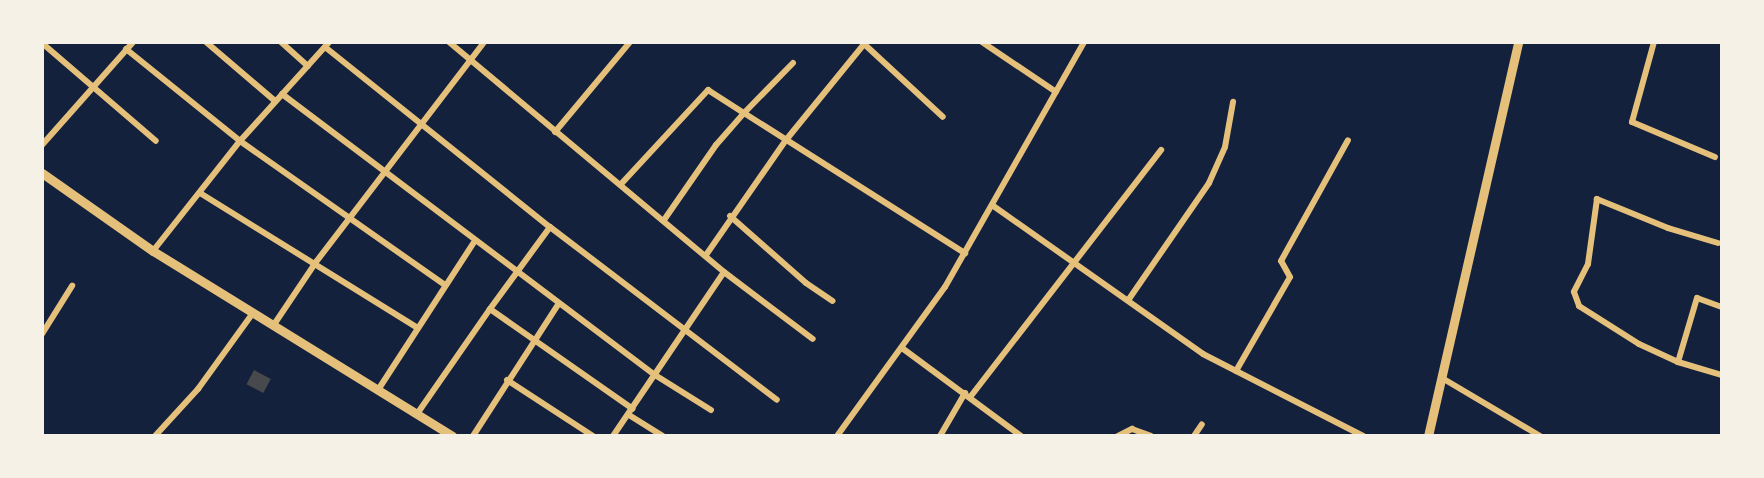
<!DOCTYPE html>
<html>
<head>
<meta charset="utf-8">
<style>
  body { margin:0 }
  #map { position:relative; width:1764px; height:478px; overflow:hidden; background:#14213d; font-family:"Zilla Slab",serif }
  div>[style] { position:absolute }
  .building>* { inset:0; background:#48494c; transform-origin:0 0 }
  .minor>* { height:6px; margin:-3px; padding:0 3px; transform-origin:3px; border-radius:3px; background:#e5c07b }
  .secondary>* { height:9px; margin:-4.5px; padding:0 4.5px; transform-origin:4.5px; border-radius:4.5px; background:#e5c07b }
  span { translate:-50% -50%; white-space:nowrap; text-align:center; line-height:1.15; -webkit-text-stroke:4.5px #f6f1e7; paint-order:stroke }
  .frame { position:absolute; inset:0; border:44px solid #f6f1e7; pointer-events:none }
</style>
</head>
<body>
<div id="map">
  <div class="building">
    <div style="left:254px;top:370px;width:19px;height:16px;rotate:28deg"></div>
  </div>
  <div class="minor">
    <div style="left:206px;top:42px;width:91px;rotate:40.5deg"></div>
    <div style="left:281px;top:42px;width:36px;rotate:42deg"></div>
    <div style="left:449px;top:42px;width:359px;rotate:39.9deg"></div>
    <div style="left:724px;top:272px;width:111px;rotate:37deg"></div>
    <div style="left:862px;top:42px;width:110px;rotate:42.8deg"></div>
    <div style="left:982px;top:42px;width:89px;rotate:34deg"></div>
    <div style="left:1654px;top:42px;width:83px;rotate:105.4deg"></div>
    <div style="left:1632px;top:122px;width:90px;rotate:22.9deg"></div>
    <div style="left:42px;top:43px;width:150px;rotate:40.7deg"></div>
    <div style="left:325px;top:47px;width:288px;rotate:38.7deg"></div>
    <div style="left:550px;top:227px;width:285px;rotate:37.3deg"></div>
    <div style="left:126px;top:49px;width:146px;rotate:38.9deg"></div>
    <div style="left:240px;top:141px;width:251px;rotate:35.1deg"></div>
    <div style="left:282px;top:94px;width:467px;rotate:37deg"></div>
    <div style="left:655px;top:375px;width:66px;rotate:32deg"></div>
    <div style="left:555px;top:132px;width:117px;rotate:-50.2deg"></div>
    <div style="left:42px;top:145px;width:137px;rotate:-48.5deg"></div>
    <div style="left:622px;top:183px;width:127px;rotate:-47.2deg"></div>
    <div style="left:708px;top:90px;width:43px;rotate:32.6deg"></div>
    <div style="left:744px;top:113px;width:70px;rotate:-45.6deg"></div>
    <div style="left:200px;top:193px;width:256px;rotate:31.8deg"></div>
    <div style="left:992px;top:205px;width:258px;rotate:35.2deg"></div>
    <div style="left:1203px;top:354px;width:180px;rotate:27.1deg"></div>
    <div style="left:730px;top:216px;width:101px;rotate:41.4deg"></div>
    <div style="left:806px;top:283px;width:32px;rotate:34deg"></div>
    <div style="left:664px;top:220px;width:91px;rotate:-55.3deg"></div>
    <div style="left:716px;top:145px;width:43px;rotate:-48.8deg"></div>
    <div style="left:744px;top:113px;width:262px;rotate:32.4deg"></div>
    <div style="left:550px;top:227px;width:102px;rotate:126.2deg"></div>
    <div style="left:490px;top:309px;width:174px;rotate:35deg"></div>
    <div style="left:1718px;top:243px;width:52px;rotate:-163.3deg"></div>
    <div style="left:1668px;top:228px;width:77px;rotate:-157.8deg"></div>
    <div style="left:1597px;top:199px;width:66px;rotate:97.9deg"></div>
    <div style="left:1588px;top:264px;width:31px;rotate:117deg"></div>
    <div style="left:1574px;top:292px;width:15px;rotate:70deg"></div>
    <div style="left:1579px;top:306px;width:71px;rotate:32.3deg"></div>
    <div style="left:1639px;top:344px;width:43px;rotate:24.8deg"></div>
    <div style="left:1678px;top:362px;width:46px;rotate:16.5deg"></div>
    <div style="left:153px;top:251px;width:140px;rotate:-51.7deg"></div>
    <div style="left:240px;top:141px;width:133px;rotate:-48deg"></div>
    <div style="left:706px;top:255px;width:140px;rotate:-55.2deg"></div>
    <div style="left:786px;top:140px;width:124px;rotate:-50.9deg"></div>
    <div style="left:1129px;top:299px;width:141px;rotate:-55.4deg"></div>
    <div style="left:1209px;top:183px;width:39px;rotate:-66deg"></div>
    <div style="left:1225px;top:147px;width:46px;rotate:-79.9deg"></div>
    <div style="left:273px;top:326px;width:77px;rotate:-56.1deg"></div>
    <div style="left:316px;top:262px;width:277px;rotate:-52.6deg"></div>
    <div style="left:42px;top:334px;width:57px;rotate:-58deg"></div>
    <div style="left:902px;top:348px;width:148px;rotate:36.5deg"></div>
    <div style="left:1678px;top:362px;width:67px;rotate:-73.5deg"></div>
    <div style="left:1697px;top:298px;width:27px;rotate:20deg"></div>
    <div style="left:1236px;top:371px;width:108px;rotate:-60.1deg"></div>
    <div style="left:1290px;top:277px;width:18px;rotate:-119deg"></div>
    <div style="left:1281px;top:261px;width:138px;rotate:-61deg"></div>
    <div style="left:1442px;top:378px;width:114px;rotate:30.6deg"></div>
    <div style="left:507px;top:380px;width:103px;rotate:33.1deg"></div>
    <div style="left:378px;top:390px;width:176px;rotate:-57deg"></div>
    <div style="left:971px;top:396px;width:311px;rotate:-52.3deg"></div>
    <div style="left:417px;top:414px;width:128px;rotate:-55.2deg"></div>
    <div style="left:629px;top:415px;width:39px;rotate:32deg"></div>
    <div style="left:155px;top:436px;width:64px;rotate:-47.5deg"></div>
    <div style="left:198px;top:389px;width:94px;rotate:-54.1deg"></div>
    <div style="left:473px;top:436px;width:158px;rotate:-57.1deg"></div>
    <div style="left:613px;top:436px;width:198px;rotate:-55.9deg"></div>
    <div style="left:837px;top:436px;width:184px;rotate:-54.1deg"></div>
    <div style="left:945px;top:287px;width:282px;rotate:-60.4deg"></div>
    <div style="left:940px;top:436px;width:50px;rotate:-59.8deg"></div>
    <div style="left:1118px;top:436px;width:16px;rotate:-27deg"></div>
    <div style="left:1132px;top:429px;width:20px;rotate:20deg"></div>
    <div style="left:1194px;top:436px;width:14px;rotate:-56deg"></div>
  </div>
  <div class="secondary">
    <div style="left:42px;top:173px;width:136px;rotate:35.1deg"></div>
    <div style="left:153px;top:251px;width:352px;rotate:31.7deg"></div>
    <div style="left:1428px;top:436px;width:404px;rotate:-77.1deg"></div>
  </div>
  <div class="frame"></div>
</div>
</body>
</html>
